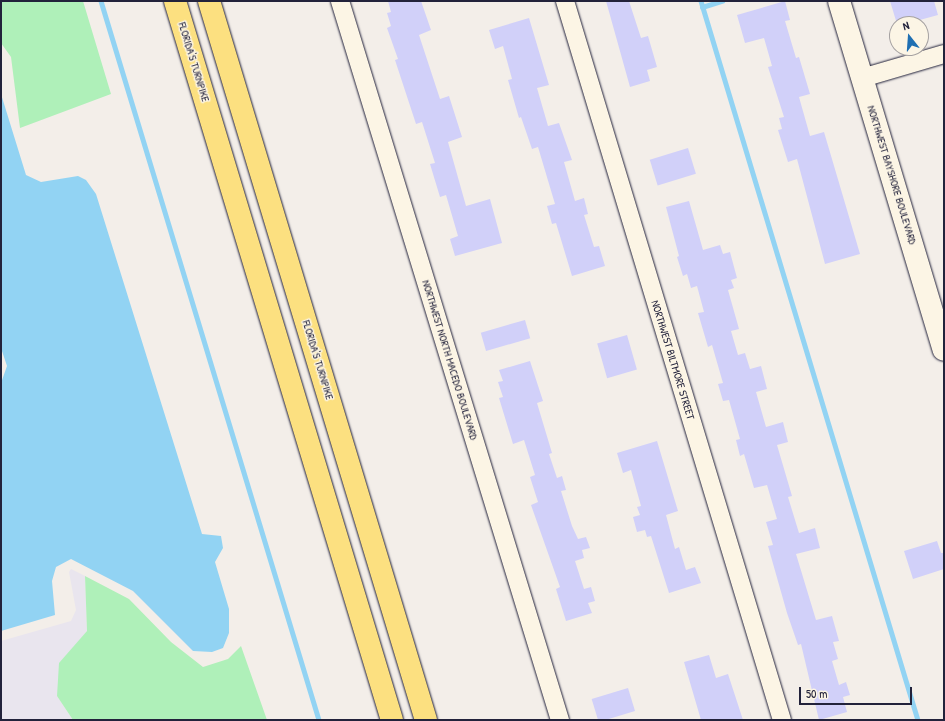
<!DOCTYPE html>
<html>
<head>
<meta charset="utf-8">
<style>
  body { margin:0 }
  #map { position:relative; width:945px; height:721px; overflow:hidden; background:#f3eee9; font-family:"Patrick Hand",sans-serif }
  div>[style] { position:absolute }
  .built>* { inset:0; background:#e9e5ee }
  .green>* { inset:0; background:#aff0b9 }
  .water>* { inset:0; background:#92d3f3 }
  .stream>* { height:4.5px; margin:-2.25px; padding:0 2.25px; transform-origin:2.25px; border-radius:2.25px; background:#92d3f3 }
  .building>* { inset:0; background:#d1d0f9; transform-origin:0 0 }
  .roads { filter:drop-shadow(0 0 1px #22223b) drop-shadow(0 0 1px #22223b) }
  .street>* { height:18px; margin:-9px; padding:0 9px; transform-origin:9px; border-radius:9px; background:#fcf5e5 }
  .secondary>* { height:22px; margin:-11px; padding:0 11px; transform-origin:11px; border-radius:11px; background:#fcf5e5 }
  .highway>* { height:22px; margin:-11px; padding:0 11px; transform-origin:11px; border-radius:11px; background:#fce080 }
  span { translate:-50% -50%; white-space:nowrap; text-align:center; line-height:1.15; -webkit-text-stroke:3px #fcf5e5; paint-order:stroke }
  .street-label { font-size:11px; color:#22223b }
  .frame { position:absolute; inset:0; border:2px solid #22223b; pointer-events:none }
  .north { position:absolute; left:889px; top:16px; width:40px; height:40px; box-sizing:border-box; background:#fcf5e5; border:1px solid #a5a1a1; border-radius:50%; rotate:343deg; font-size:11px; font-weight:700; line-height:16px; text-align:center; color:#22223b }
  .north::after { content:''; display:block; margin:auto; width:14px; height:18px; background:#1f6fb2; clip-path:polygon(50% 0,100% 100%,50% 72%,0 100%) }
  .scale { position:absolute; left:799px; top:687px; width:113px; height:18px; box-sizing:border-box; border:2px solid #22223b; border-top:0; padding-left:5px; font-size:12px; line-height:14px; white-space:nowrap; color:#22223b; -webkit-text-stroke:3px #fcf5e5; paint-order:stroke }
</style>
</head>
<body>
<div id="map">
  <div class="built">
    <div style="clip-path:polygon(71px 569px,85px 576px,87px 631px,75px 647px,57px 696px,73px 720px,1px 720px,1px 641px,71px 621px,76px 610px,69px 572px)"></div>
  </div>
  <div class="green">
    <div style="clip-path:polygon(1px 1px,83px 1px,111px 94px,20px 128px,11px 57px,1px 43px)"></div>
    <div style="clip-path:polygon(85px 576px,129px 599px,171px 642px,203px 667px,228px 659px,241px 646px,267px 720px,73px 720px,57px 696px,59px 663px,87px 631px)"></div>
  </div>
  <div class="water">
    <div style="clip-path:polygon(1px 94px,26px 175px,41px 182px,78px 176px,86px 180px,96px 194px,202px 534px,221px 536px,223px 548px,215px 562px,229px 609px,229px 633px,223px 648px,212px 652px,193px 651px,133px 591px,71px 559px,56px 567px,52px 581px,55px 615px,1px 631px,1px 383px,7px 366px,1px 348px)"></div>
  </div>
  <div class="stream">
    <div style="left:101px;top:1px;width:751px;rotate:73.13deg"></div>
    <div style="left:701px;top:1px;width:751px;rotate:73.21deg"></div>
    <div style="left:702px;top:7px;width:21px;rotate:-17deg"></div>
  </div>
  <div class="building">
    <div style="clip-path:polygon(388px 1px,421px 1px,431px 30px,419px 35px,440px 99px,449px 96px,462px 137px,448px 142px,466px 206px,490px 199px,502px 243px,455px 256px,450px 239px,458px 236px,446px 195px,440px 197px,430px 164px,435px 163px,422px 122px,416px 124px,395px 60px,398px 59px,387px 28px,391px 26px,387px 13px,391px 12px)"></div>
    <div style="clip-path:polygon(606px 1px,629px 1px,641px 38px,648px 36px,657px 67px,647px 70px,650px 81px,630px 87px)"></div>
    <div style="clip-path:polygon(785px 1px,790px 20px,785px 21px,796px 58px,799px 57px,810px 94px,799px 97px,810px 136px,824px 132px,860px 254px,825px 264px,797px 159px,788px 162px,778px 130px,782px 129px,779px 118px,784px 117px,768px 67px,772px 66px,764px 38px,745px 43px,737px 15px)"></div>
    <div style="clip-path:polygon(890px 1px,934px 1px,938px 15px,916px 21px,916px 24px,897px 24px)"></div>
    <div style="clip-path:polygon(529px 18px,549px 85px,537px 88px,548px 126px,559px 123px,572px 160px,564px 162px,575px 201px,584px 198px,588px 214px,584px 215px,594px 247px,599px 246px,605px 266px,572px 276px,556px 223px,552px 224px,547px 206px,555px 204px,538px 147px,532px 149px,521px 117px,519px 118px,508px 80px,512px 79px,503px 46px,495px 49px,489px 30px)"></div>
    <div style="left:688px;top:148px;width:27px;height:40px;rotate:73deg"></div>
    <div style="clip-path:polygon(689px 201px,703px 250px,720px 245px,723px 254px,730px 252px,737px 278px,731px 280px,734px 288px,728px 290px,739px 329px,731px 331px,738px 355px,745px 353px,750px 369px,761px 366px,767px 389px,756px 392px,766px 427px,783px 422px,788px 442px,777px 445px,792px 496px,788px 497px,799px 533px,815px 528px,820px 548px,796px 554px,816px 620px,832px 616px,839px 641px,833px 642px,838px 659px,832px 661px,839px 685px,846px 682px,850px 695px,843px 697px,847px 712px,819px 720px,801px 644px,798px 645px,787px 613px,768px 546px,773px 545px,766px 522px,777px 519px,767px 485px,754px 488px,744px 454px,740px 456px,736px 440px,740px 439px,729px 400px,723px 401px,718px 384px,723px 383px,712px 345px,708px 347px,698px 313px,704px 312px,697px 286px,691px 288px,687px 274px,683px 276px,677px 257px,679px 256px,666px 207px)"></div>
    <div style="left:525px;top:320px;width:19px;height:46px;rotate:74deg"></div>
    <div style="left:627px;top:335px;width:36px;height:31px;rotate:74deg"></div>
    <div style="clip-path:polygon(530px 361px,543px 401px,537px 403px,552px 453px,549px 454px,557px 478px,562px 476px,566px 490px,561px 491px,572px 526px,578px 539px,586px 537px,590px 548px,582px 550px,584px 558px,575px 561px,584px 589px,591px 587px,595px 601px,588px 603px,592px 613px,566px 621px,556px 589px,560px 587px,531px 505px,538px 502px,530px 477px,535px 475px,524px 440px,513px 444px,499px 398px,503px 397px,498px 382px,503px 381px,499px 370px)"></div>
    <div style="clip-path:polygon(657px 441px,678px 511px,666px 515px,675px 549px,679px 547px,686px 570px,695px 567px,701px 583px,669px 593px,651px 536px,647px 537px,645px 530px,637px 532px,633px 517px,640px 515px,637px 507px,641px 506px,631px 470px,623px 473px,617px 453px)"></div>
    <div style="clip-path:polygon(937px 541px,941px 553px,944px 553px,944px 569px,913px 579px,904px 551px)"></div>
    <div style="clip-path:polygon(709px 655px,716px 678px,728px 674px,743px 720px,701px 720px,684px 662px)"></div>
    <div style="left:628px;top:688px;width:24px;height:38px;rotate:73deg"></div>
  </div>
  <div class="roads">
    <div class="street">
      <div style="left:340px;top:1px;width:752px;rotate:72.99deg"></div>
      <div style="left:565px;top:1px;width:751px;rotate:73.21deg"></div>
      <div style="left:862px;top:78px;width:85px;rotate:-16.3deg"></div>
    </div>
    <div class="secondary">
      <div style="left:839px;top:1px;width:364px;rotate:73.3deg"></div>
    </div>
    <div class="highway">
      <div style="left:175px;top:1px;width:751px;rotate:73.21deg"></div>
      <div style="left:209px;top:1px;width:751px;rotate:73.21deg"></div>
    </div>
  </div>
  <div class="street-label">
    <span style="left:194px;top:62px;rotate:73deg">FLORIDA'S TURNPIKE</span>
    <span style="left:892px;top:175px;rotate:73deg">NORTHWEST BAYSHORE BOULEVARD</span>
    <span style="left:318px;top:360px;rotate:73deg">FLORIDA'S TURNPIKE</span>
    <span style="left:450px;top:360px;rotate:73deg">NORTHWEST NORTH MACEDO BOULEVARD</span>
    <span style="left:673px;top:360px;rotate:73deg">NORTHWEST BILTMORE STREET</span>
  </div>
  <div class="frame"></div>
  <div class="north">N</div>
  <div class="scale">50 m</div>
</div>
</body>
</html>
